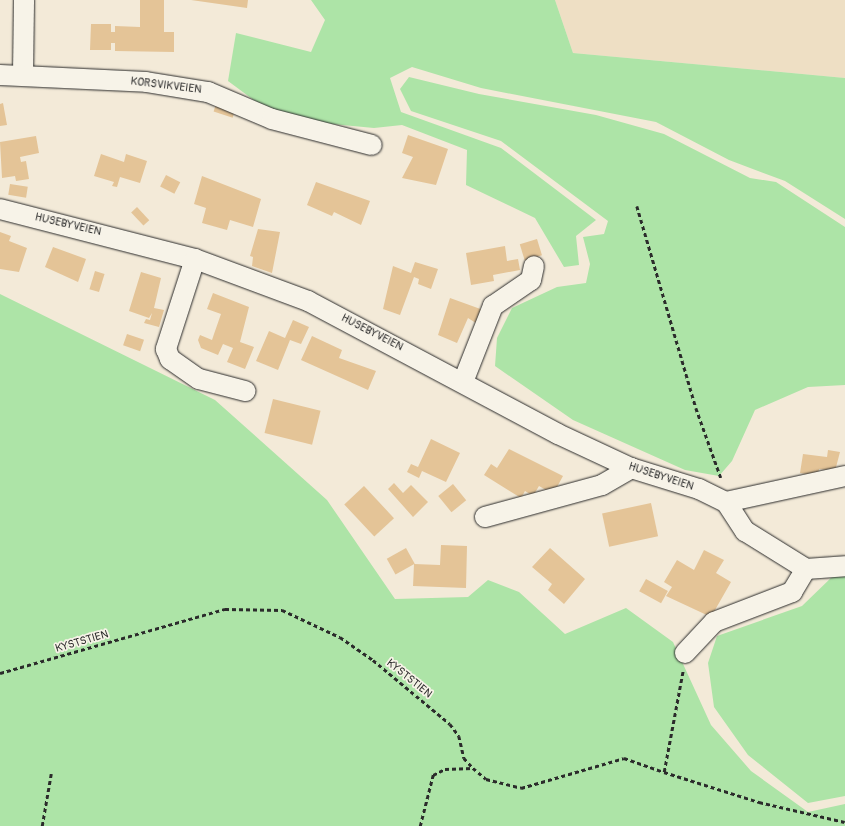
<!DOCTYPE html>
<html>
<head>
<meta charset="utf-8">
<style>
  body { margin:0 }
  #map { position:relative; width:845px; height:826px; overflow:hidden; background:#f3ead8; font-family:Pangolin,sans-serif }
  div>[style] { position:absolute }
  .built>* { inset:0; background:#eedfc4 }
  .green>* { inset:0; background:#ade4a7 }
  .building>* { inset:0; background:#e4c497; transform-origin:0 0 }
  .path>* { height:2.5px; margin-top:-1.25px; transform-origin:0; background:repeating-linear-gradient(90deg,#2b2b2b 0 4px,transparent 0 7px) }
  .roads { filter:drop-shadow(0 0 1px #2b2b2b) drop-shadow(0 0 1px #2b2b2b) }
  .minor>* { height:20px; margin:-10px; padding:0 10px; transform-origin:10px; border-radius:10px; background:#f7f3e8 }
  span { translate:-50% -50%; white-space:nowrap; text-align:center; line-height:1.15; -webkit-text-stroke:3.5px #f7f3e8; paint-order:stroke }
  .street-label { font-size:11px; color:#2b2b2b }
</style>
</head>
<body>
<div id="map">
  <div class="built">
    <div style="clip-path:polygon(555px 0,845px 0,845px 78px,573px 53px)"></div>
  </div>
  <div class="green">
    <div style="clip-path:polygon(311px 0,555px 0,573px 53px,845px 78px,845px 219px,785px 181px,729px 160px,656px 122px,481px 88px,412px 67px,390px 78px,401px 112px,501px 148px,596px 220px,576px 236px,579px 265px,564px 267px,535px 218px,466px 185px,467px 150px,402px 125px,374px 128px,279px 119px,228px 81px,236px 33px,311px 52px,325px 20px)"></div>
    <div style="clip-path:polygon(409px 77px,479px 94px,596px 115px,664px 134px,750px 178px,776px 182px,845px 227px,845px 385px,808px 387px,755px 410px,732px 461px,719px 476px,685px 470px,573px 420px,495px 366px,497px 338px,512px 308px,557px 287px,586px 283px,590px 264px,583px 237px,604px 234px,608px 221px,501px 141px,411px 111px,400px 89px)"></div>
    <div style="clip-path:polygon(0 294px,215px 400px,327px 500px,395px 599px,468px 597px,488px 580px,519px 592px,565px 634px,626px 608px,673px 642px,711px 725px,751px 771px,808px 812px,845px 804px,845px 826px,0 826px)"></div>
    <div style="clip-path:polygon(845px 572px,845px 796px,808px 803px,748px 755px,714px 707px,708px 663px,717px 636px,802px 606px,835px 574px)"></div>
  </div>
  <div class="building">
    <div style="clip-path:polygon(140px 0,164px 0,164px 32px,174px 32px,174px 52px,115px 51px,115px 43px,111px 43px,111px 50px,90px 50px,91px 24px,111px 24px,111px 32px,115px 32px,115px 26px,140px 27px)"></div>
    <div style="clip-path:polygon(191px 0,248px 0,247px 8px)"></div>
    <div style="left:217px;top:101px;width:20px;height:11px;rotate:18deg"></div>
    <div style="clip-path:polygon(3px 103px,7px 125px,0 126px,0 104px)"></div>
    <div style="clip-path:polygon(408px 135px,448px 149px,436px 185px,402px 178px,413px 157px,402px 153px)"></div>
    <div style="clip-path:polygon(36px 136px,39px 153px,20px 157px,21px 162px,26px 161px,29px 179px,16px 181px,15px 176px,2px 178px,0 142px)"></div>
    <div style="clip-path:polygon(101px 154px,124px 162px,126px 154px,147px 161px,140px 183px,120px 177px,117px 187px,112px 186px,114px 182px,94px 176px)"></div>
    <div style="left:166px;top:175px;width:16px;height:13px;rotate:27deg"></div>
    <div style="clip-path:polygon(202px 176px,261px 199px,253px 227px,230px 220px,227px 230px,202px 223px,206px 208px,194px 204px)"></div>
    <div style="clip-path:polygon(316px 182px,370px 201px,361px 225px,334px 212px,332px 216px,307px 205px)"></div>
    <div style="left:10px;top:184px;width:18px;height:11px;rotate:9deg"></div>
    <div style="left:137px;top:207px;width:18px;height:8px;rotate:47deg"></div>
    <div style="clip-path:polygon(258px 229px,280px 232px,272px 273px,252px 266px,253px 257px,250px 256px)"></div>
    <div style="clip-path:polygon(0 232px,11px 236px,9px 241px,27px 248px,19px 272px,0 269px)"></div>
    <div style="left:537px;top:239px;width:17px;height:18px;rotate:73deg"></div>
    <div style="clip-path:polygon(505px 246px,507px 261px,518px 259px,520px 270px,493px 275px,494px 281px,471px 285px,466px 253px)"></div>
    <div style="clip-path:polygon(53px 247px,86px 259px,78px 282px,45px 267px)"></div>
    <div style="clip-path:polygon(415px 262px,438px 269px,431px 289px,418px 284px,419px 279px,414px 277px,400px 315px,383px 309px,393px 266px,411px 273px)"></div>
    <div style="left:95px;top:271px;width:10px;height:19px;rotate:17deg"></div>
    <div style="clip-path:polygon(141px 272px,161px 278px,154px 308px,164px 310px,159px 327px,144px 323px,146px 319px,150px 320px,152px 313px,149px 318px,129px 311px)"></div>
    <div style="clip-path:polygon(213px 293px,249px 307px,240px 342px,254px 347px,245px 369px,227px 362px,233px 348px,223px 344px,218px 355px,201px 348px,198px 340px,200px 335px,212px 340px,214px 334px,221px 314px,207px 309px)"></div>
    <div style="clip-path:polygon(450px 298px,486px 311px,479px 325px,468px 318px,457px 343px,438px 335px)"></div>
    <div style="clip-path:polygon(293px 320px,309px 327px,301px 344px,290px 340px,278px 370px,256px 361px,269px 331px,285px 338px)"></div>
    <div style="left:127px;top:334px;width:18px;height:12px;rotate:19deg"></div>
    <div style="clip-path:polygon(312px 336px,342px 350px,339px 358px,376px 371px,368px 390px,301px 360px)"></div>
    <div style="left:273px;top:399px;width:49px;height:35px;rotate:14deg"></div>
    <div style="clip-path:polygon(431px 439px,460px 453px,446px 482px,422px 471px,419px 478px,407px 472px,411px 464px,418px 467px)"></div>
    <div style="clip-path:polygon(509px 449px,563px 476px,557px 487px,546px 490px,539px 486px,533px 496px,525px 491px,521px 498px,484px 475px,491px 464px,497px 468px)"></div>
    <div style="clip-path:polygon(828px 450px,840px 452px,835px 471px,819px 469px,818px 476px,800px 473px,803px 454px,827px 457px)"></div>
    <div style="clip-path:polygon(394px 483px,403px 493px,411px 485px,428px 502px,413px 517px,388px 489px)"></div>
    <div style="left:453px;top:484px;width:21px;height:19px;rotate:51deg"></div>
    <div style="left:364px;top:486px;width:44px;height:27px;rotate:47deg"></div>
    <div style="left:651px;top:503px;width:34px;height:50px;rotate:78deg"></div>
    <div style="clip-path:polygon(441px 545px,467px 546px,466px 588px,413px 586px,414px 564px,440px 565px)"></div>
    <div style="left:406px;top:548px;width:18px;height:22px;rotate:61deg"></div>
    <div style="clip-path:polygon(550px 548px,585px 579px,564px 604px,548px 590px,552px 584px,532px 567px)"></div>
    <div style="clip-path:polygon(704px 550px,724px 560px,716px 573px,731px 582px,711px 617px,666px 596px,672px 587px,664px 582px,677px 560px,694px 570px)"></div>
    <div style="left:646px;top:579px;width:25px;height:14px;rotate:29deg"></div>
  </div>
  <div class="path">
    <div style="left:637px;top:206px;width:210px;rotate:73.7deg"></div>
    <div style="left:696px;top:408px;width:74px;rotate:70.3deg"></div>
    <div style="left:0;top:673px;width:234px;rotate:-15.9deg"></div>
    <div style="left:225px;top:609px;width:57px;rotate:1deg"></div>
    <div style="left:282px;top:610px;width:64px;rotate:25deg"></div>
    <div style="left:340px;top:637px;width:40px;rotate:34.9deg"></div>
    <div style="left:373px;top:660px;width:100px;rotate:39.7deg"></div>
    <div style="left:450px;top:724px;width:15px;rotate:53deg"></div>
    <div style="left:459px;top:736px;width:23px;rotate:77deg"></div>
    <div style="left:464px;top:758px;width:13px;rotate:48deg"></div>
    <div style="left:473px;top:768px;width:17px;rotate:40deg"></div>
    <div style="left:486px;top:779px;width:36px;rotate:14deg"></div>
    <div style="left:521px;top:788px;width:107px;rotate:-16.2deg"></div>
    <div style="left:624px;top:758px;width:42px;rotate:19.3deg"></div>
    <div style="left:664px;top:772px;width:104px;rotate:-79.4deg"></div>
    <div style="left:664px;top:772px;width:100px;rotate:17.5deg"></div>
    <div style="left:759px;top:802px;width:88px;rotate:13.1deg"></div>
    <div style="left:42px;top:826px;width:53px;rotate:-80.2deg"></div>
    <div style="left:420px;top:826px;width:53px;rotate:-75.7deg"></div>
    <div style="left:433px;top:775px;width:13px;rotate:-27deg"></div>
    <div style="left:445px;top:769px;width:28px;rotate:-2deg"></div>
  </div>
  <div class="roads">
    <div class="minor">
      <div style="left:23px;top:74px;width:74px;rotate:-89.2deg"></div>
      <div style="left:0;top:75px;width:146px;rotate:2.7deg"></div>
      <div style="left:146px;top:82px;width:63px;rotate:9.2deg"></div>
      <div style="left:208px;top:92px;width:69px;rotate:22.9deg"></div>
      <div style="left:272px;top:119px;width:103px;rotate:14.6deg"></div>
      <div style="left:0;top:209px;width:201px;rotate:14.4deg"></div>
      <div style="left:195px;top:259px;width:121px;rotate:20.4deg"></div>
      <div style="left:308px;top:301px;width:283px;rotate:28deg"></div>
      <div style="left:558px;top:434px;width:81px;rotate:25deg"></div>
      <div style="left:631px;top:468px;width:71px;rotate:17.2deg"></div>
      <div style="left:699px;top:489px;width:30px;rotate:26deg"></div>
      <div style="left:726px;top:502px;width:35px;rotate:57deg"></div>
      <div style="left:745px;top:531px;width:72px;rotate:31.9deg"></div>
      <div style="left:806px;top:569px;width:39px;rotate:-4deg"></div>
      <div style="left:195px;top:259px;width:95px;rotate:107.9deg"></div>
      <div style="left:166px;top:349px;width:11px;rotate:68deg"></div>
      <div style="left:170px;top:359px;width:35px;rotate:35deg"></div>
      <div style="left:199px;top:379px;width:48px;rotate:14.6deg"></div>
      <div style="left:463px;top:382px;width:82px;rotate:-68.5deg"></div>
      <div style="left:493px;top:306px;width:46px;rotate:-34.4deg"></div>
      <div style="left:531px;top:280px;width:14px;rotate:-78deg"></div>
      <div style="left:726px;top:502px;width:122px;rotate:-12.3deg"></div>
      <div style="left:485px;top:517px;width:121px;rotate:-15.3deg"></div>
      <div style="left:602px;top:485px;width:34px;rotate:-30deg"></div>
      <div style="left:685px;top:653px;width:42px;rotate:-46.9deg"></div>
      <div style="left:714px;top:622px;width:84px;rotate:-21deg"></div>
      <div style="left:792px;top:592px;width:27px;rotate:-59deg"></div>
    </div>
  </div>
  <div class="street-label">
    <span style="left:166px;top:86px;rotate:7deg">KORSVIKVEIEN</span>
    <span style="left:68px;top:225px;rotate:13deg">HUSEBYVEIEN</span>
    <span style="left:372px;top:333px;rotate:27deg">HUSEBYVEIEN</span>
    <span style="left:661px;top:477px;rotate:18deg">HUSEBYVEIEN</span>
    <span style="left:82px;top:642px;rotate:-16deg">KYSTSTIEN</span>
    <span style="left:409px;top:679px;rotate:39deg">KYSTSTIEN</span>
  </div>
</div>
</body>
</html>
